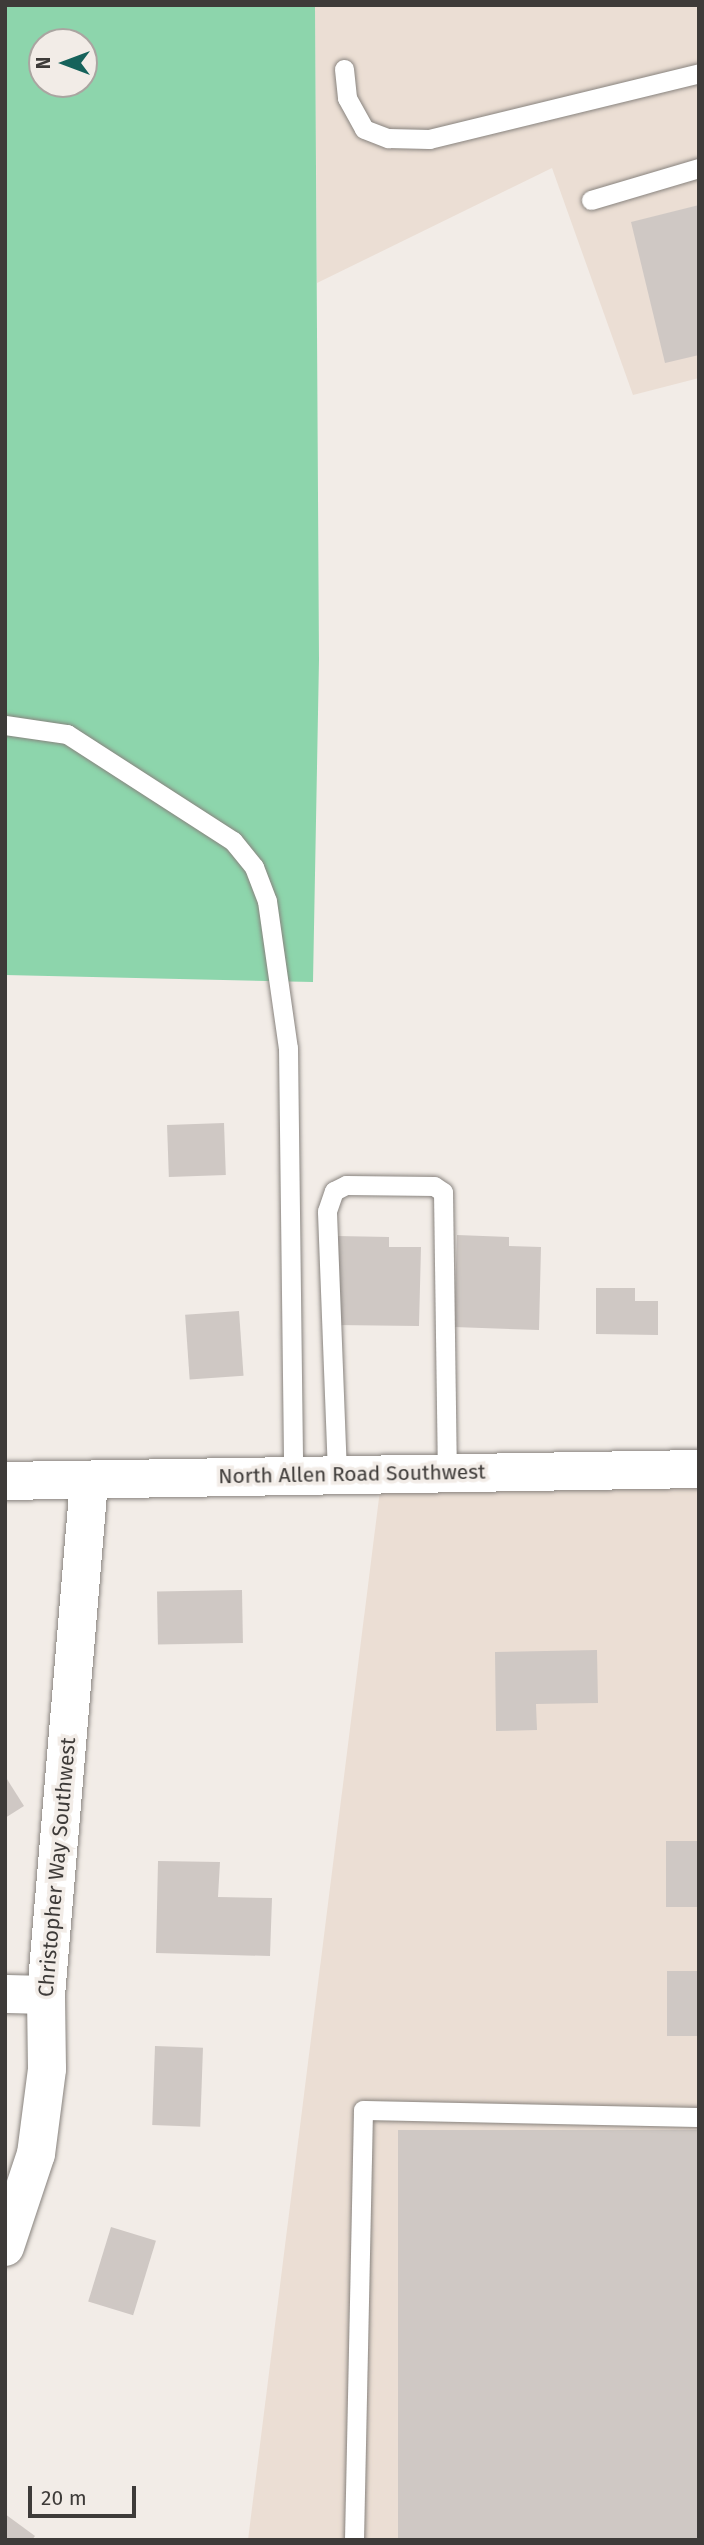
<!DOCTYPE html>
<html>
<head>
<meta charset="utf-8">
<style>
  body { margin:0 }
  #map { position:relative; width:704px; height:2545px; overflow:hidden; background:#f2ece7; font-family:"Fira Sans",sans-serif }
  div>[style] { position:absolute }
  .built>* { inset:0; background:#ebded4 }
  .green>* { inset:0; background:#8dd5ac }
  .building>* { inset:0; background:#cfc8c4; transform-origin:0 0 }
  .roads { filter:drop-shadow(0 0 2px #88837e) drop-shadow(0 0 2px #88837e) }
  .service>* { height:19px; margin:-9.5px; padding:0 9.5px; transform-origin:9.5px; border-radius:9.5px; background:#fff }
  .minor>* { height:38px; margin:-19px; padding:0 19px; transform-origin:19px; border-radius:19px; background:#fff }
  span { translate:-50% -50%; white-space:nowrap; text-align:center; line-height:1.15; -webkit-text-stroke:7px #f2ece7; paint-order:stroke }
  .street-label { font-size:21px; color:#3e3b39 }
  .frame { position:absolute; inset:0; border:7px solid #3e3b39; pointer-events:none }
  .north { position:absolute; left:28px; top:28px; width:70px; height:70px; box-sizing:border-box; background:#f2ece7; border:2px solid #aaa5a1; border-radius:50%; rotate:270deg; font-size:19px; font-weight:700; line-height:28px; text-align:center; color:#3e3b39 }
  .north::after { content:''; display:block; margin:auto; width:24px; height:32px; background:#16625b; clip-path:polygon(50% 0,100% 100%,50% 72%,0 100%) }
  .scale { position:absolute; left:28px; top:2486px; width:108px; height:32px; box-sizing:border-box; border:4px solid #3e3b39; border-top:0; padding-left:9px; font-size:21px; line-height:24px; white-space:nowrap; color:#3e3b39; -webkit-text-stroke:5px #f2ece7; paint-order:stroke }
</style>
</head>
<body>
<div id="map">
  <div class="built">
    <div style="clip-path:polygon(315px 5px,699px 5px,699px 378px,633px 395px,552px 168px,317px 283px)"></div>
    <div style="clip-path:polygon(699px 1470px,699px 2540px,248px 2540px,380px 1490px)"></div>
  </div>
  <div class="green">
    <div style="clip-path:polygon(evenodd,5px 5px,315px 5px,319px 660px,313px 982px,5px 975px,5px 5px,42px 42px,84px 42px,84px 84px,42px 84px,42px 42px)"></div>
  </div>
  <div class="building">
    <div style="clip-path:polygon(699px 205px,699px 355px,665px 363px,631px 222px)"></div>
    <div style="left:224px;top:1123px;width:52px;height:57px;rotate:88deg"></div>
    <div style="clip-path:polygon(457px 1235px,509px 1237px,509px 1246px,541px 1247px,539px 1330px,454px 1327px)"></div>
    <div style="clip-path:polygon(337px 1236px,389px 1237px,389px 1247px,421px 1247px,419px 1326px,336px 1325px)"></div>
    <div style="clip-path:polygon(596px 1288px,635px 1288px,635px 1301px,658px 1301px,658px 1335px,596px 1334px)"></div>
    <div style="left:239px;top:1311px;width:65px;height:54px;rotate:86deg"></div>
    <div style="left:242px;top:1590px;width:53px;height:85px;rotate:89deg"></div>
    <div style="clip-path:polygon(597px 1650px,598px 1703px,536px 1704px,537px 1730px,496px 1731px,495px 1652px)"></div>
    <div style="clip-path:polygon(5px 1776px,24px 1806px,5px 1818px)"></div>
    <div style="left:666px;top:1841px;width:33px;height:66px"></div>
    <div style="clip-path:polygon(158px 1861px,220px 1862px,218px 1897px,272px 1898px,270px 1956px,156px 1953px)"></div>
    <div style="left:699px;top:1971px;width:65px;height:32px;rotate:90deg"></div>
    <div style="left:155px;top:2046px;width:48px;height:79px;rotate:2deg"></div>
    <div style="left:398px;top:2130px;width:301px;height:410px"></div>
    <div style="left:111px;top:2227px;width:47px;height:78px;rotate:17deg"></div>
    <div style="clip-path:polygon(5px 2514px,35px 2536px,32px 2540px,5px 2540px)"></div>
  </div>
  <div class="roads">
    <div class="service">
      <div style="left:344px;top:69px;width:29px;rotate:84deg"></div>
      <div style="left:347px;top:98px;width:35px;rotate:61deg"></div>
      <div style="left:364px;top:129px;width:26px;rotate:21deg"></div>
      <div style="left:388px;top:138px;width:41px;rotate:1.4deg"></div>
      <div style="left:429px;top:139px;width:278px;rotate:-13.7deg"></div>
      <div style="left:591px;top:200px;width:113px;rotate:-16.5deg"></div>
      <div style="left:5px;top:725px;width:63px;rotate:8.3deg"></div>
      <div style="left:67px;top:734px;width:197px;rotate:32.8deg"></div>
      <div style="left:233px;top:841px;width:33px;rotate:51deg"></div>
      <div style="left:254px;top:867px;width:36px;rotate:69deg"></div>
      <div style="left:267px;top:901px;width:148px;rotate:81.9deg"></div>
      <div style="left:288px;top:1048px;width:426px;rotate:89.3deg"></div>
      <div style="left:337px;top:1473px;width:262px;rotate:-92.2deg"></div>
      <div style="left:327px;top:1211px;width:21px;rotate:-71deg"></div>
      <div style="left:334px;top:1191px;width:13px;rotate:-27deg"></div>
      <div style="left:346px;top:1185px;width:88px;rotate:0.7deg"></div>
      <div style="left:434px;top:1186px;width:11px;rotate:34deg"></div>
      <div style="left:443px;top:1192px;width:280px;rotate:89.2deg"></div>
      <div style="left:354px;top:2540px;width:430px;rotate:-88.8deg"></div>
      <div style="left:363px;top:2110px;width:336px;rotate:1.2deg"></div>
    </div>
    <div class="minor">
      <div style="left:5px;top:1481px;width:694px;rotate:-0.99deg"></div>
      <div style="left:5px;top:1994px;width:41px;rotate:1.4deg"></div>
      <div style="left:5px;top:2247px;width:98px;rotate:-71.6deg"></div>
      <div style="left:36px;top:2154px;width:86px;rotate:-82.6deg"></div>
      <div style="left:47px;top:2069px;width:74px;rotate:-90.8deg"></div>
      <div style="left:46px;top:1995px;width:515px;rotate:-85.21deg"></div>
    </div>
  </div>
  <div class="street-label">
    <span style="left:352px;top:1474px;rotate:-1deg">North Allen Road Southwest</span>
    <span style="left:57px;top:1867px;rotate:-85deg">Christopher Way Southwest</span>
  </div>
  <div class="frame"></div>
  <div class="north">N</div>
  <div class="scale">20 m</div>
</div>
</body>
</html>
